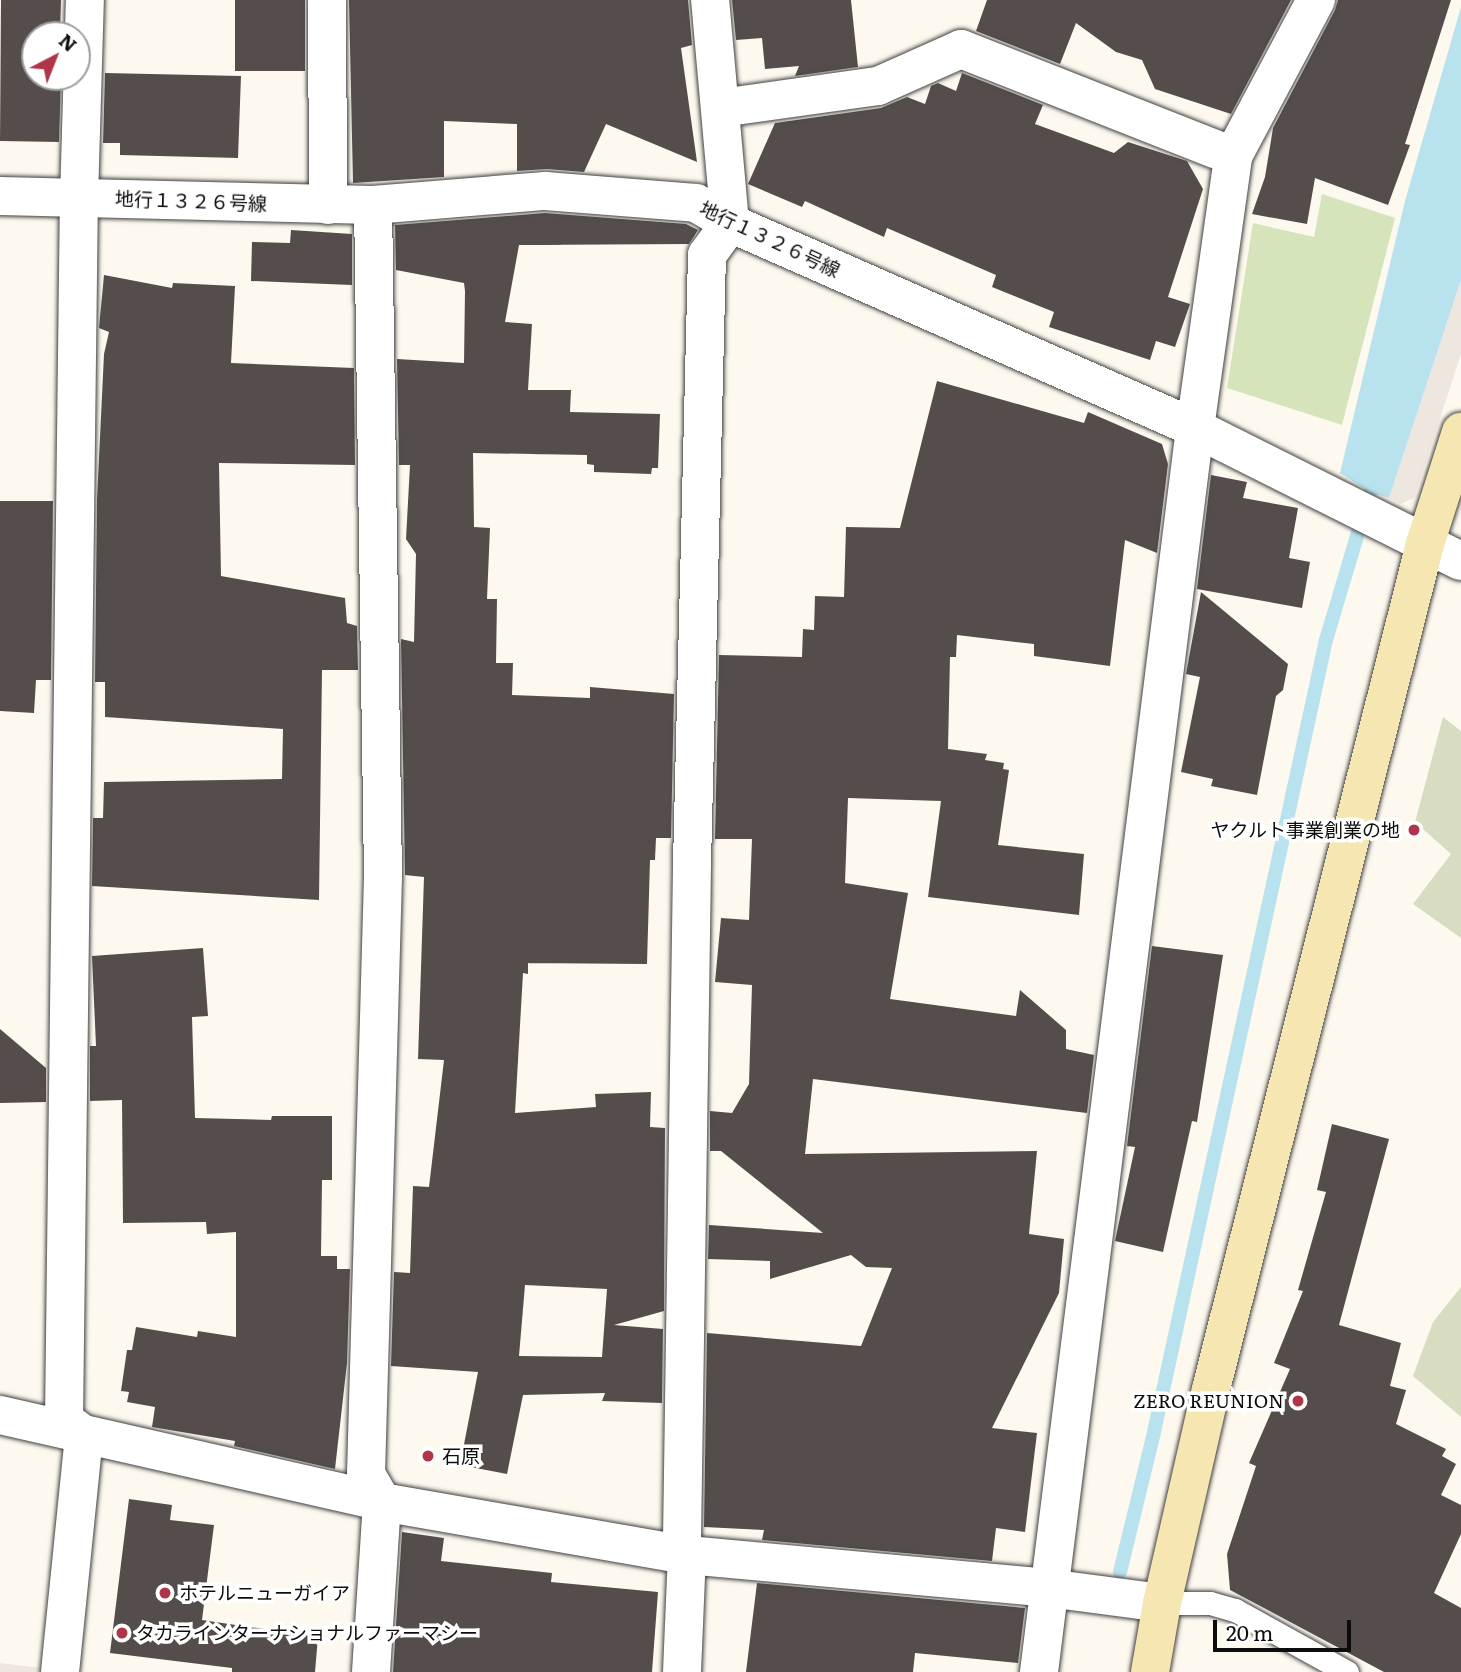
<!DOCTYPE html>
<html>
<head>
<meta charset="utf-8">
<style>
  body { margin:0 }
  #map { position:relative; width:1461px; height:1672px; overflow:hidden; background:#fdf9ef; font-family:Literata,"Noto Sans JP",serif }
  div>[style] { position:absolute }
  .green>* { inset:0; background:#d6e4bc }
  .cemetery>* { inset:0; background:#d8ddc2 }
  .plaza>* { inset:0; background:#ede7df }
  .water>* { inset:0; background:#b9e2ef }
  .stream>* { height:14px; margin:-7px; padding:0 7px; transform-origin:7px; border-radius:7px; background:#b9e2ef }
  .building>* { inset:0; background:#554d4b; transform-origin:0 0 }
  .roads { filter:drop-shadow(0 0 2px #404040) drop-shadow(0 0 2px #404040) }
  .lane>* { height:23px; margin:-11.5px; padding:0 11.5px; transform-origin:11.5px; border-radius:11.5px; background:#fff }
  .street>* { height:38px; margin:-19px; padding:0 19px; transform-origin:19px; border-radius:19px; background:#fff }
  .secondary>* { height:38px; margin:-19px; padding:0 19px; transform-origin:19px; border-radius:19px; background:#f6e6b1 }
  .dots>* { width:19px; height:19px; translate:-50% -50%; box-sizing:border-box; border:4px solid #fff; border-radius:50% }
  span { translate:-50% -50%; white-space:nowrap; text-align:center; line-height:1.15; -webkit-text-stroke:7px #fff; paint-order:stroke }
  .street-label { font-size:19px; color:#0d0d0d }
  .poi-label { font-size:19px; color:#0d0d0d }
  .right { translate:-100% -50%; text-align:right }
  .left { translate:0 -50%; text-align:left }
  .north { position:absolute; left:21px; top:21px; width:70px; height:70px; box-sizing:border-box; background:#fff; border:2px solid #9e9e9e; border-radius:50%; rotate:42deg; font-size:19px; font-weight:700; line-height:28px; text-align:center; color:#0d0d0d }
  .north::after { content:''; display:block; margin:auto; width:24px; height:32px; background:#ae354a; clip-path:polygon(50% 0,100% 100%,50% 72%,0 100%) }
  .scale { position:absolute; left:1213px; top:1620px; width:138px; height:32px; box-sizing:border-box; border:4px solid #0d0d0d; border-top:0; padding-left:9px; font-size:21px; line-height:24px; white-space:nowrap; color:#0d0d0d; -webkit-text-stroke:5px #fff; paint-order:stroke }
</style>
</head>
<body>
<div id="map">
  <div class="green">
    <div style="clip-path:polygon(1322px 194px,1395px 218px,1342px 425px,1227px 388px,1253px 223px,1314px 237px)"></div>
  </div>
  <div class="cemetery">
    <div style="clip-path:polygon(1443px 717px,1461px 731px,1461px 938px,1413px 904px,1451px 854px,1415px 822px)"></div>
    <div style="clip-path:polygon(1461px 1287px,1461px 1417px,1413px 1376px,1433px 1322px)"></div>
  </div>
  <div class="plaza">
    <div style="clip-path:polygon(1461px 280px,1461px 354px,1414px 498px,1400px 504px,1389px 498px)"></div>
    <div style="clip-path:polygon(0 1663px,41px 1668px,41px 1672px,0 1672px)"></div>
  </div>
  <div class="water">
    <div style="clip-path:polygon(1461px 7px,1461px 280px,1389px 498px,1370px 492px,1340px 473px,1405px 201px)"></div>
  </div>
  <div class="stream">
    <div style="left:1120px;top:1572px;width:144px;rotate:-76.3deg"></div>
    <div style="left:1154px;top:1432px;width:810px;rotate:-77.75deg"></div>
    <div style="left:1326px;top:640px;width:154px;rotate:-73.4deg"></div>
  </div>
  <div class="building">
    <div style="clip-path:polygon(1px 0,61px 0,60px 35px,35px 35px,35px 77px,61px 77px,59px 142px,0 141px)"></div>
    <div style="left:235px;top:0;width:70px;height:71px"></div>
    <div style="clip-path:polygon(349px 0,688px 0,692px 45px,681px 48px,697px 162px,606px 124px,584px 172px,547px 169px,517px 171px,517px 124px,444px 121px,444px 177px,353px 183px)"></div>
    <div style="clip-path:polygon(732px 0,851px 0,858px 67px,795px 76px,799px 66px,765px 69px,762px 38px,736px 40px)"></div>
    <div style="clip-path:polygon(987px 0,1291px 0,1231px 114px,1155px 89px,1142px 60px,1116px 52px,1076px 23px,1060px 64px,976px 31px)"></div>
    <div style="clip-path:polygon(1338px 0,1451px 0,1405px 144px,1410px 145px,1388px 205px,1315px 178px,1307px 224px,1252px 214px,1265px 177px,1273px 128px,1335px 10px)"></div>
    <div style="clip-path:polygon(105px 73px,241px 76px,238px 158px,120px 155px,120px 143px,103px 143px)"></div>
    <div style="clip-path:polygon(962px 73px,1043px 105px,1035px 124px,1114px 153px,1128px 142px,1187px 161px,1203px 189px,1168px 297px,1190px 304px,1175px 347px,1156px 341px,1150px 360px,1049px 327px,1054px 312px,992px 287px,996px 275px,887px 228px,884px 237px,805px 201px,802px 207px,748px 184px,775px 123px,881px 108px,907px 97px,925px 104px,931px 86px,938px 83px,956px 91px)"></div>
    <div style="clip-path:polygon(evenodd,545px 213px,686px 224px,698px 230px,689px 244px,519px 245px,505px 322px,532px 324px,528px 390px,571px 390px,570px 412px,660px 414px,658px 468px,652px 468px,651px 474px,594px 472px,594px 465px,587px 464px,587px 455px,473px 453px,474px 527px,490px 528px,487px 599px,497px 599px,496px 663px,513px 663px,512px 695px,590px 698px,590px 687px,674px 694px,671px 838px,656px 838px,655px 860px,650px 860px,647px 964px,528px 963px,528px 974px,523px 973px,515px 1113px,596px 1107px,595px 1094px,651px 1092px,650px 1127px,665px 1128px,664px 1311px,614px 1325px,663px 1329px,662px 1403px,602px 1401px,605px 1393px,523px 1395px,507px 1474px,460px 1465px,478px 1372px,391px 1366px,394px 1272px,410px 1273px,413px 1186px,429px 1187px,444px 1060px,418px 1059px,424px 877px,405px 875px,401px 639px,414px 642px,416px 554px,406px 539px,410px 465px,399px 465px,397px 359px,464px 363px,465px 291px,464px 283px,396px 270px,395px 225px,545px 213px,525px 1285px,607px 1289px,602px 1357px,519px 1356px,525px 1285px)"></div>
    <div style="clip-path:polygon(291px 230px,352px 234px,352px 285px,251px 281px,252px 242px,290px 243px)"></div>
    <div style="clip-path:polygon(104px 275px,172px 288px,173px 283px,235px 286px,231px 363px,354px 368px,355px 465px,219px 463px,221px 576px,345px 598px,347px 623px,357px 626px,358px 670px,322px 670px,319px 900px,92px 886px,93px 818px,103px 818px,104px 782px,282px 779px,283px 729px,105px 717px,105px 682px,95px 682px,97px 500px,104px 354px,109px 332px,99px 328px)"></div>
    <div style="clip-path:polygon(937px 381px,1084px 423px,1088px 412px,1162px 444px,1168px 464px,1157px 553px,1125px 540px,1110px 666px,1034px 656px,1034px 644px,957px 635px,956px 657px,950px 657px,948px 749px,987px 754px,985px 760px,1004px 763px,1003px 769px,1009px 770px,998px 845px,1084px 854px,1079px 915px,928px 897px,941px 801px,848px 798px,845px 883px,908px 893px,890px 999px,1016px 1016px,1020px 990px,1066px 1030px,1066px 1049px,1094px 1055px,1087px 1113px,813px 1079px,805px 1154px,1037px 1151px,1029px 1234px,1064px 1239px,1059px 1293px,992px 1428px,1037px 1433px,1025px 1532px,996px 1528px,992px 1561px,762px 1540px,764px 1530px,704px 1527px,707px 1333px,861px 1346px,892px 1268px,866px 1267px,851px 1255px,770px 1279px,770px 1261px,708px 1259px,709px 1225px,823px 1233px,721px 1151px,710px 1151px,710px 1111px,732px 1113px,749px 1084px,752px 985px,715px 982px,721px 918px,749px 920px,752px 839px,715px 839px,719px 655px,802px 657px,803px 629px,814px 630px,815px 596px,844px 597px,846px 527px,900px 528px)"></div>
    <div style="clip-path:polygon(1211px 475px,1247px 482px,1243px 498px,1298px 508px,1289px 558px,1310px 562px,1302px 608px,1197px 589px)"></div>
    <div style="clip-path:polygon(0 501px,53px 501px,51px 680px,36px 680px,34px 713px,0 711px)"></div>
    <div style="clip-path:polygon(1201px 592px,1288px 664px,1283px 690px,1276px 696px,1257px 795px,1211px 786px,1213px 779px,1181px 772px,1200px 677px,1186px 674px)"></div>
    <div style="clip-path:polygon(1152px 946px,1223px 955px,1197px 1122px,1192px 1121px,1163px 1252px,1115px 1241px,1135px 1147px,1127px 1146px)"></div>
    <div style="clip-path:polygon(203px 948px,208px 1016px,192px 1017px,195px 1118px,271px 1120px,272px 1116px,332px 1116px,332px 1180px,322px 1180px,321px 1256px,337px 1256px,337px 1269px,350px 1269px,347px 1363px,335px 1469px,234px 1446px,235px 1441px,152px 1427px,155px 1407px,127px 1402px,129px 1392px,121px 1391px,127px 1350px,132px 1350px,136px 1327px,197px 1337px,198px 1331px,236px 1337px,236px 1232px,207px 1234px,206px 1222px,123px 1223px,122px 1100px,90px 1101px,90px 1046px,96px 1046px,92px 956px)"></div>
    <div style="clip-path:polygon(0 1029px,46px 1068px,46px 1102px,0 1103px)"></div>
    <div style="clip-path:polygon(1332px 1124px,1389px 1139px,1339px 1325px,1401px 1343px,1390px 1386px,1406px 1390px,1396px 1424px,1446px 1449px,1442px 1456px,1456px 1464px,1441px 1495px,1461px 1505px,1461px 1534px,1434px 1593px,1461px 1608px,1461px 1672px,1384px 1672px,1230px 1590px,1227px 1554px,1256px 1466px,1249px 1463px,1290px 1369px,1274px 1363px,1303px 1291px,1298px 1290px,1326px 1192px,1317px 1190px)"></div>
    <div style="clip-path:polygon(129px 1499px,172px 1505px,170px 1520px,214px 1525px,202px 1620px,318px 1637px,315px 1672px,232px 1672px,232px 1668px,110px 1653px)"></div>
    <div style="clip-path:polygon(402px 1532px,444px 1538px,441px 1561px,552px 1573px,551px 1582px,658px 1592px,652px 1672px,393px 1672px)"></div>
    <div style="clip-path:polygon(757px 1583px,1025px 1608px,1018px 1663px,915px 1653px,913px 1672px,746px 1672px)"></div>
  </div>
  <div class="roads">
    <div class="lane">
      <div style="left:1162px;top:1603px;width:48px"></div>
      <div style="left:1210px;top:1603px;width:26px;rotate:16deg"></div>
      <div style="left:1235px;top:1610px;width:128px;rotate:29deg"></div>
    </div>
    <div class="street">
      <div style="left:327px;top:0;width:205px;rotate:89.7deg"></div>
      <div style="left:721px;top:108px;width:159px;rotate:-8deg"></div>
      <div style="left:878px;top:86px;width:91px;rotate:-24deg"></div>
      <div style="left:961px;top:49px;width:292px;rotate:21.5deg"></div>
      <div style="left:0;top:196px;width:373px;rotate:1.4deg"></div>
      <div style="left:373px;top:205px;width:173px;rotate:-4.7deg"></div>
      <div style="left:545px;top:191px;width:151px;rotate:4.5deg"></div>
      <div style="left:696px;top:203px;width:39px;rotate:30deg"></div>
      <div style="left:730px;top:223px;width:508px;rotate:23.79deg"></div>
      <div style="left:1195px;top:428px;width:297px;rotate:26.6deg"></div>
      <div style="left:0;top:1415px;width:392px;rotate:12.8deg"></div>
      <div style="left:382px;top:1502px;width:310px;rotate:9.9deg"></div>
      <div style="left:687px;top:1555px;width:363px;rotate:5.2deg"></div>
      <div style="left:1048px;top:1588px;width:115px;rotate:7.5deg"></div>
      <div style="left:60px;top:1672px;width:238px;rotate:-84.2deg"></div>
      <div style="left:84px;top:1435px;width:25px;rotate:-143deg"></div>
      <div style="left:64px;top:1420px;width:1222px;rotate:-89.3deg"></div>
      <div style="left:79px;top:198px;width:198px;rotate:-88.3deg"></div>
      <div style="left:371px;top:1672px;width:170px;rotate:-86.3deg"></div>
      <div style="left:382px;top:1502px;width:32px;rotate:-120deg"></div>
      <div style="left:366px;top:1474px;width:597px;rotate:-88.37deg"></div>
      <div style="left:383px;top:877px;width:672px;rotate:-90.85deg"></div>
      <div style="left:682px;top:1672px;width:117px;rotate:-87.6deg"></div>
      <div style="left:687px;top:1555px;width:16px;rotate:-108deg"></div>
      <div style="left:682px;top:1540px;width:676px;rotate:-89.15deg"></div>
      <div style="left:692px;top:864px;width:609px;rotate:-88.59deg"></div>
      <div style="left:707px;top:255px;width:39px;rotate:-54deg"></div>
      <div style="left:730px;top:223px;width:224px;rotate:-95.1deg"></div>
      <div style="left:1039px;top:1672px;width:1254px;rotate:-82.85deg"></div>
      <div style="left:1195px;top:428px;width:275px;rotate:-82deg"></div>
      <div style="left:1233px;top:156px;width:177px;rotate:-62deg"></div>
    </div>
    <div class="secondary">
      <div style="left:1150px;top:1672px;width:70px;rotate:-80.1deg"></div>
      <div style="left:1162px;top:1603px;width:220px;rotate:-77.1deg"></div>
      <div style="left:1211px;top:1389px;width:872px;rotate:-75.79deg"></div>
      <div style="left:1425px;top:544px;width:118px;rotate:-72.2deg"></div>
    </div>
  </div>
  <div class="dots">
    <div style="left:1414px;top:830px;background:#ae354a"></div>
    <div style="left:1298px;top:1401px;background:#ae354a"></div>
    <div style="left:428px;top:1456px;background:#ae354a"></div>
    <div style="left:165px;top:1593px;background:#ae354a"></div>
    <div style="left:122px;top:1633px;background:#ae354a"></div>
  </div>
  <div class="street-label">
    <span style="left:191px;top:201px;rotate:2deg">地行１３２６号線</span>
    <span style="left:770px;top:239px;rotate:25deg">地行１３２６号線</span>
  </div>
  <div class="poi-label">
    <span class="right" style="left:1400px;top:830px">ヤクルト事業創業の地</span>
    <span class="right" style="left:1284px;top:1401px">ZERO REUNION</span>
    <span class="left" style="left:442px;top:1456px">石原</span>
    <span class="left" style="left:179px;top:1593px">ホテルニューガイア</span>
    <span class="left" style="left:136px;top:1633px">タカラインターナショナルファーマシー</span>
  </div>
  <div class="north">N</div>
  <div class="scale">20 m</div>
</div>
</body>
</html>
